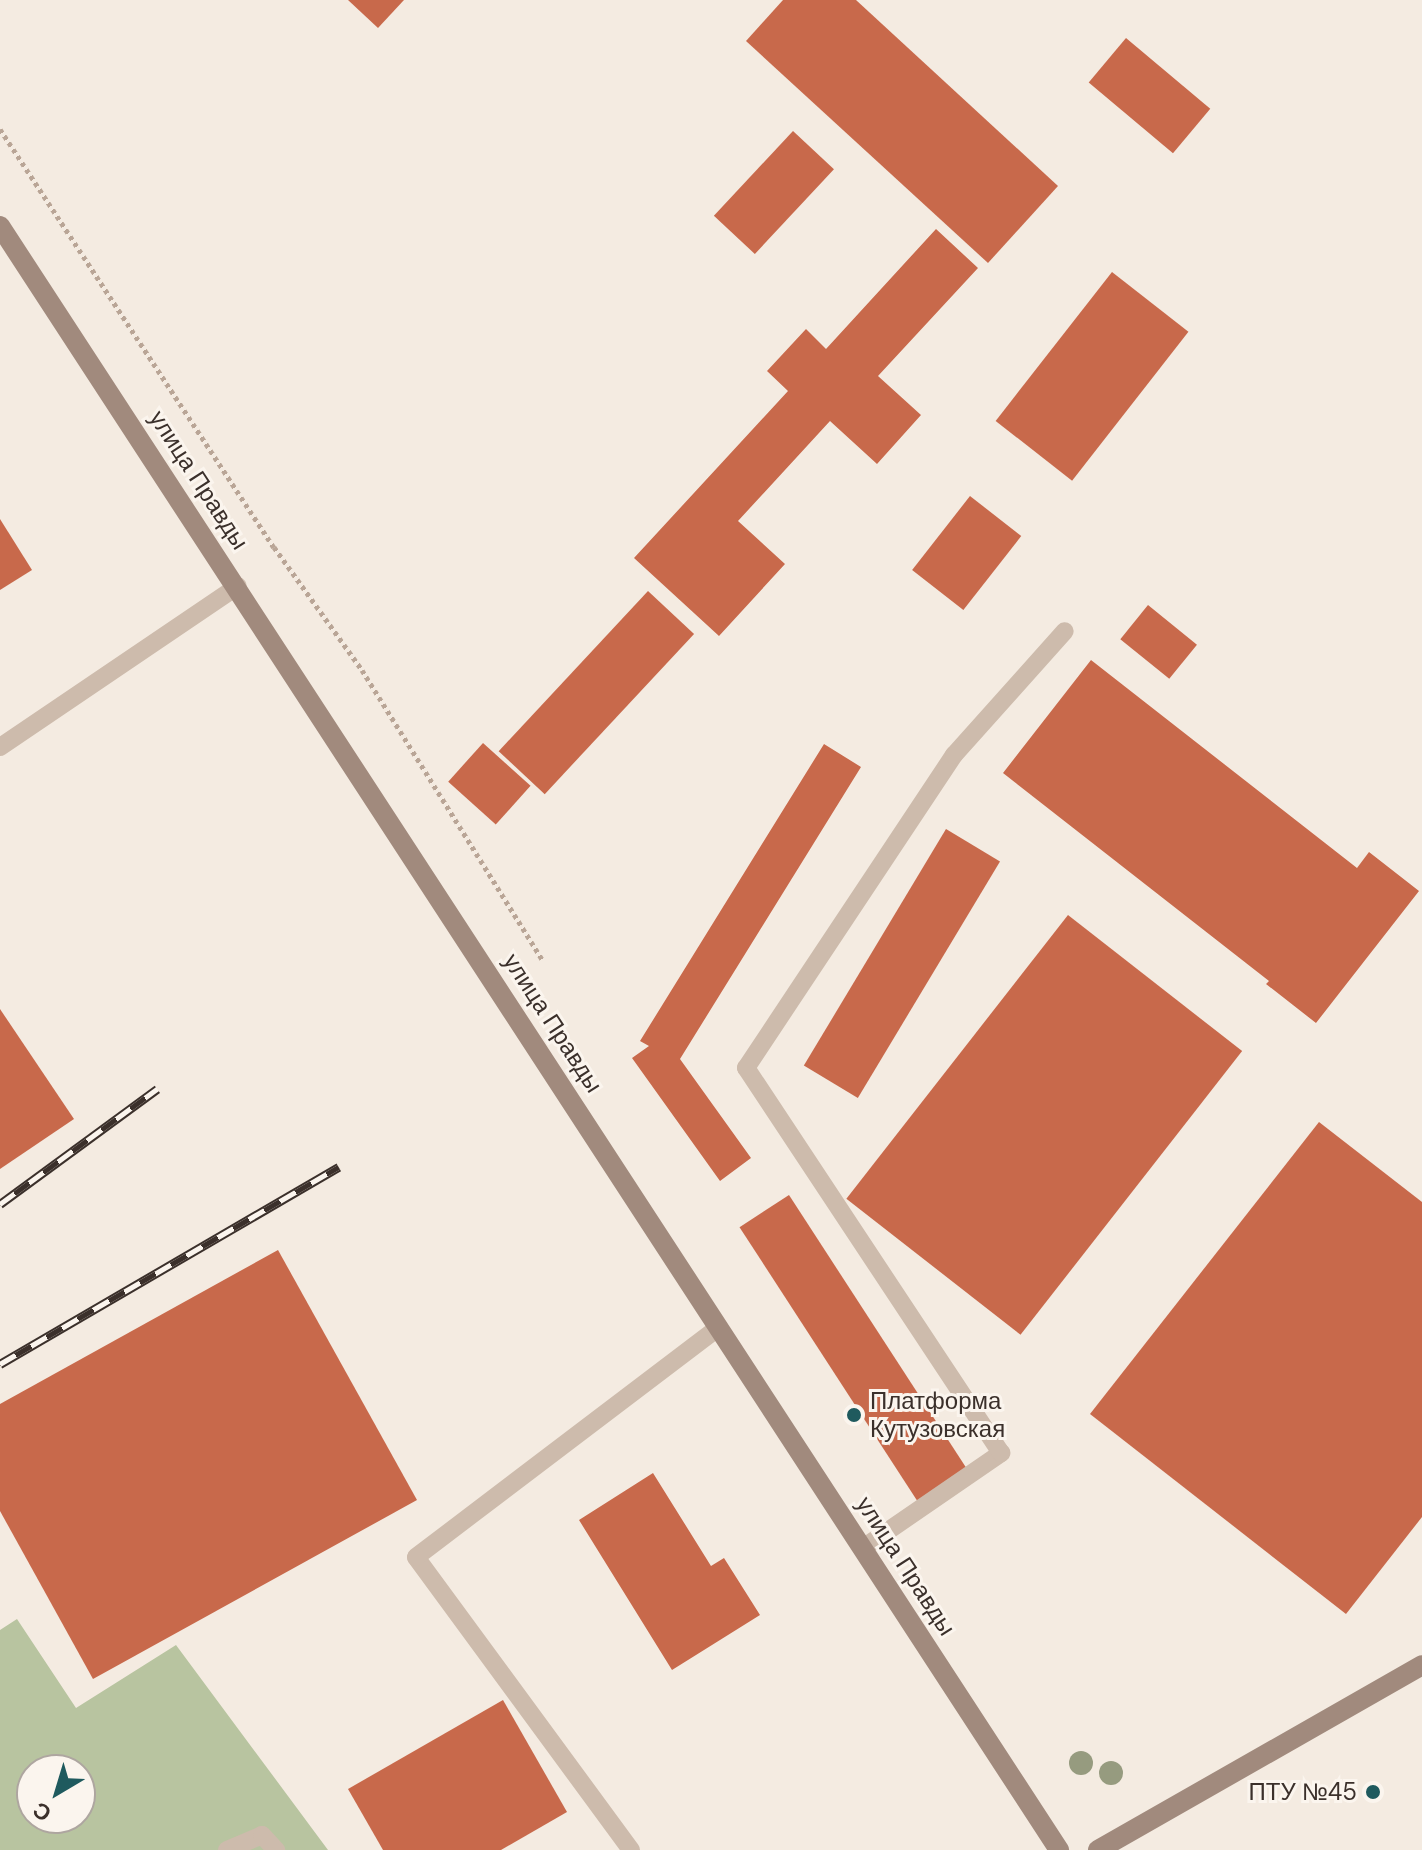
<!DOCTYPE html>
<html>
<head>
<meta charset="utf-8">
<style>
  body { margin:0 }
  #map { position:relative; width:1422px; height:1850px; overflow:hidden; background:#f4ebe1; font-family:"DM Sans",sans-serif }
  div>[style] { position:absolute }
  .green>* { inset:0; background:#b8c4a0 }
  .building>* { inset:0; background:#c8694b; transform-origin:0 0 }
  .path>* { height:5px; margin-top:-2.5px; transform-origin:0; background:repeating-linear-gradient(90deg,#b9a596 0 4px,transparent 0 8px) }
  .lane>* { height:18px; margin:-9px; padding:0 9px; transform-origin:9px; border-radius:9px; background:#cdbbac }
  .secondary>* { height:20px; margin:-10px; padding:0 10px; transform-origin:10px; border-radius:10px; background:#a18a7d }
  .rail>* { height:9px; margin-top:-4.5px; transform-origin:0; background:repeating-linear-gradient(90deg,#fbf5ee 0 18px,#3b302b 0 36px); box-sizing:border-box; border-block:2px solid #3b302b }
  .trees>* { width:24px; height:24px; margin:-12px; border-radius:50%; background:#969b7f }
  .dots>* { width:22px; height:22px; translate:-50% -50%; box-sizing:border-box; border:4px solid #fbf5ee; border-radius:50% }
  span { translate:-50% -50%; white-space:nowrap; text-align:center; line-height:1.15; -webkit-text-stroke:6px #fbf5ee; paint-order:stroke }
  .street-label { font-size:24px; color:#3b302b }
  .poi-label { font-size:24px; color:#3b302b }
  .left { translate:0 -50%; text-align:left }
  .right { translate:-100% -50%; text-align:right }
  .north { position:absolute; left:16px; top:1754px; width:80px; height:80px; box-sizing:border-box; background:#fbf5ee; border:2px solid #aea6a0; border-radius:50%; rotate:218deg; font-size:22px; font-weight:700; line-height:32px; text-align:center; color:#3b302b }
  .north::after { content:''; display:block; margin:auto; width:28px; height:36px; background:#1f5a5e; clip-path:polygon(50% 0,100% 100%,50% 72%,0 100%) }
</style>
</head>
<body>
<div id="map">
  <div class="green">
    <div style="clip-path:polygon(evenodd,17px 1619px,76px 1708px,176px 1645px,328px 1850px,0 1850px,0 1630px,17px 1619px,32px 1770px,80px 1770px,80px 1818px,32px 1818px,32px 1770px)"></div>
  </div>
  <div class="building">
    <div style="clip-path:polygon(348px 0,404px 0,378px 28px)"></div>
    <div style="clip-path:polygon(783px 0,856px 0,1058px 186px,988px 263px,746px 41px)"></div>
    <div style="left:1126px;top:38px;width:110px;height:58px;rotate:40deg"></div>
    <div style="left:793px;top:131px;width:56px;height:116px;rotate:43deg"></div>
    <div style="clip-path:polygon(936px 229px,978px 268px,878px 376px,921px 415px,877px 464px,830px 421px,738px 521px,785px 564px,719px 636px,634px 558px,788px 391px,767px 371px,806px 329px,826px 349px)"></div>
    <div style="left:1112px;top:272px;width:97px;height:189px;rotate:38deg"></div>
    <div style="left:970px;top:496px;width:65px;height:94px;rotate:38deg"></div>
    <div style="clip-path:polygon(0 519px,32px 570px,0 590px)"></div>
    <div style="left:648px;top:591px;width:63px;height:219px;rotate:43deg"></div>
    <div style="left:1148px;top:605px;width:63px;height:44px;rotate:39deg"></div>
    <div style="clip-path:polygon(1091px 660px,1357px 868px,1369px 852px,1419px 891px,1316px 1023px,1266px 984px,1269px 981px,1003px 773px)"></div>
    <div style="left:483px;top:743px;width:64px;height:52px;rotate:42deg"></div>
    <div style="clip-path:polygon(824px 744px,861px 767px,680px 1059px,751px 1158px,720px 1181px,632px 1058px,649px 1046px,640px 1041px)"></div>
    <div style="left:946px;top:829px;width:63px;height:276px;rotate:31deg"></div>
    <div style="left:1068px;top:915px;width:221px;height:360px;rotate:38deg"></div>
    <div style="clip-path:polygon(0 1009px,74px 1119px,0 1169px)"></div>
    <div style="clip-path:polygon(1319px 1122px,1422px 1202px,1422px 1517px,1346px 1614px,1090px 1414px)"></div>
    <div style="left:789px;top:1195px;width:328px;height:59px;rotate:57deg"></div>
    <div style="clip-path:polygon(278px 1250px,417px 1500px,93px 1679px,0 1511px,0 1404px)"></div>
    <div style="clip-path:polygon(653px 1473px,711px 1566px,724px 1558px,760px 1615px,672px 1670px,579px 1520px)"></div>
    <div style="clip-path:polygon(503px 1700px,567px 1812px,501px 1850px,383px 1850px,348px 1789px)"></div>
  </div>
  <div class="path">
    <div style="left:0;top:129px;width:500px;rotate:56.8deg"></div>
    <div style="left:274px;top:547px;width:151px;rotate:54.4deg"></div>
    <div style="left:362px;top:670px;width:343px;rotate:58.1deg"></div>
  </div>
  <div class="lane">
    <div style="left:0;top:747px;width:287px;rotate:-34.1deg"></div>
    <div style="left:863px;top:1548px;width:168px;rotate:-34.5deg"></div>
    <div style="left:1001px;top:1453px;width:462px;rotate:-123.5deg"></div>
    <div style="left:746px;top:1068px;width:376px;rotate:-56.4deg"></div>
    <div style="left:954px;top:755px;width:166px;rotate:-48.2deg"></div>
    <div style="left:227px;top:1850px;width:38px;rotate:-23deg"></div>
    <div style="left:262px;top:1835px;width:21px;rotate:47deg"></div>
    <div style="left:631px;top:1850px;width:363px;rotate:-126.3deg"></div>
    <div style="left:416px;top:1557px;width:380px;rotate:-37.2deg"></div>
  </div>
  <div class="secondary">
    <div style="left:0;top:226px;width:1939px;rotate:56.89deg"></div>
    <div style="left:1098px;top:1850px;width:373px;rotate:-29.7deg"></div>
  </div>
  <div class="rail">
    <div style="left:0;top:1204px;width:195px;rotate:-36.2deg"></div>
    <div style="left:0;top:1364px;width:392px;rotate:-30.2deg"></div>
  </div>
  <div class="trees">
    <div style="left:1081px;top:1763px"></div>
    <div style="left:1111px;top:1773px"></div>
  </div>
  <div class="dots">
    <div style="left:854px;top:1415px;background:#1f5a5e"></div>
    <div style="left:1373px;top:1792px;background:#1f5a5e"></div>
  </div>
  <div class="street-label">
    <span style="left:199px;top:480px;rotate:57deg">улица Правды</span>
    <span style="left:553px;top:1023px;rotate:57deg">улица Правды</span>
    <span style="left:906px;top:1566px;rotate:57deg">улица Правды</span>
  </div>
  <div class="poi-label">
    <span class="left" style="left:870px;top:1415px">Платформа<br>Кутузовская</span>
    <span class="right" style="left:1357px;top:1792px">ПТУ №45</span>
  </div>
  <div class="north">С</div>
</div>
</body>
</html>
